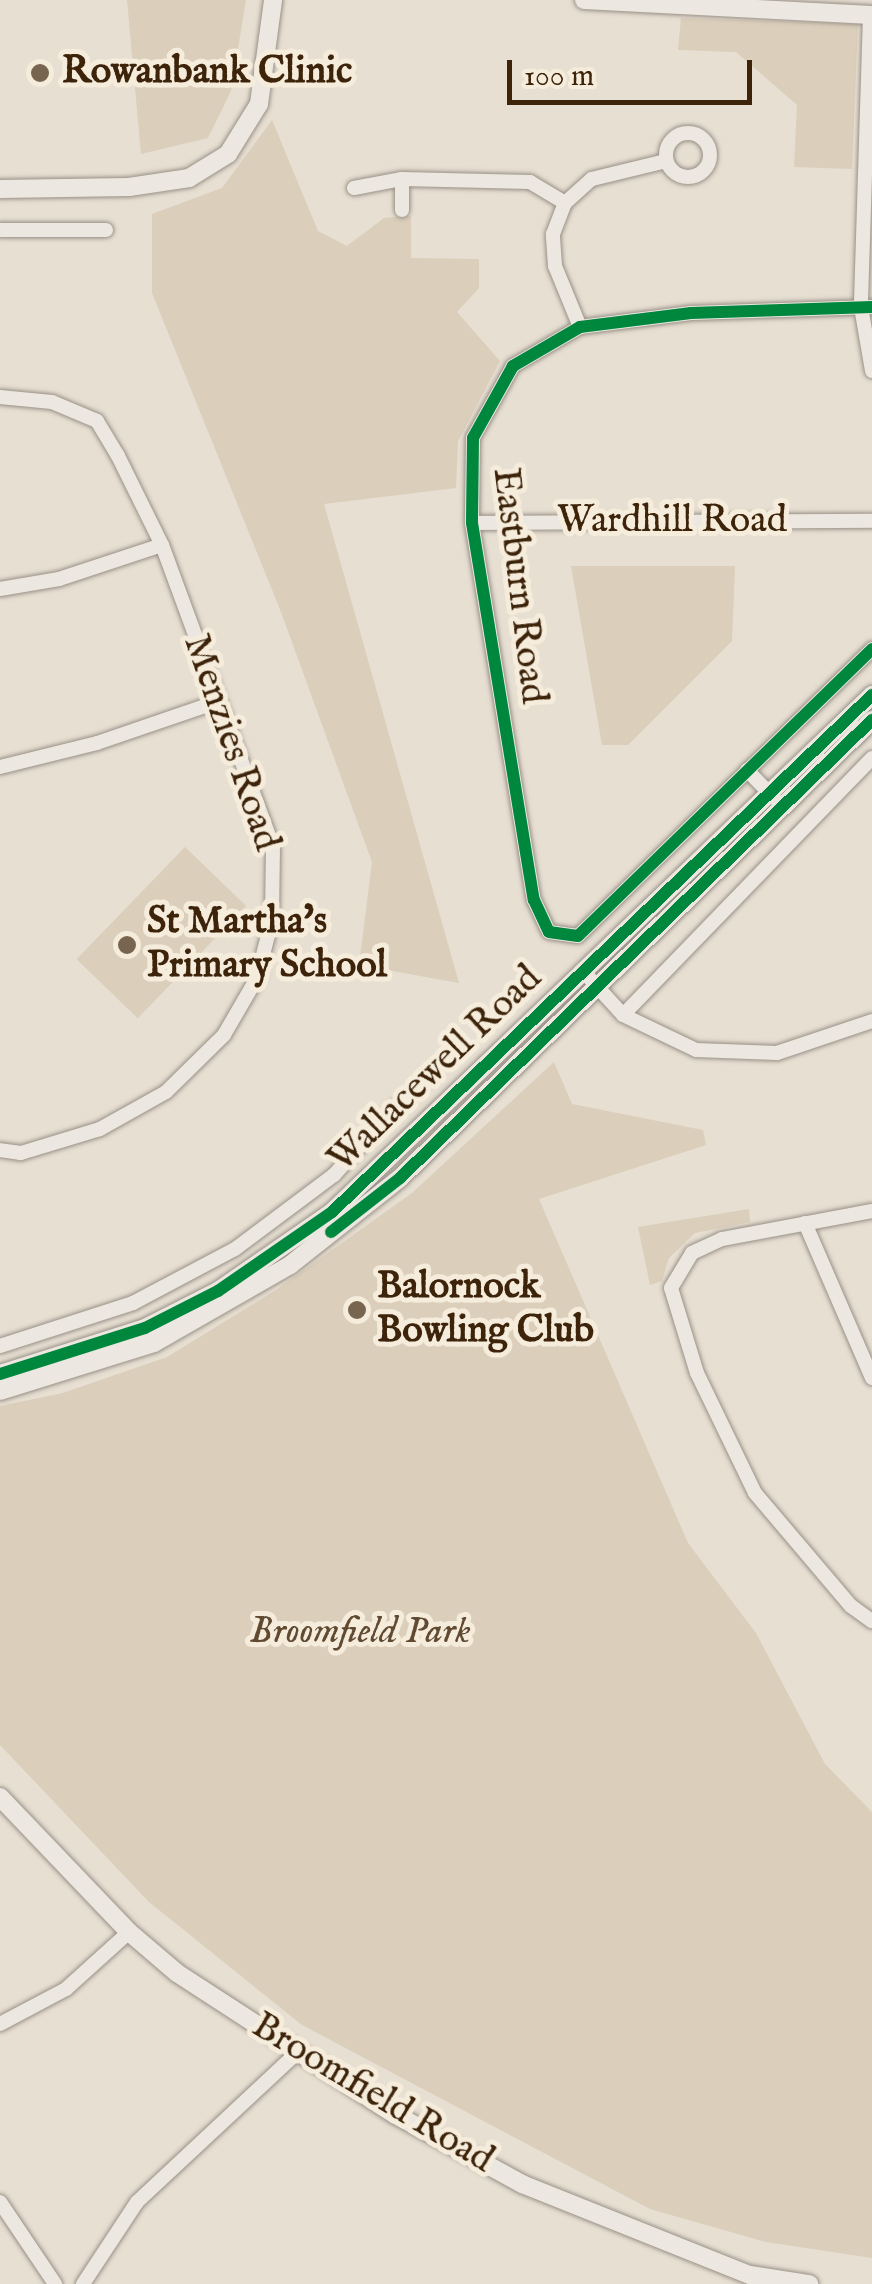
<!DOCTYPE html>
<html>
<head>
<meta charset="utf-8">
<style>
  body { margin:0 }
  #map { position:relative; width:872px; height:2284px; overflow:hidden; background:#e7dfd2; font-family:"IM FELL English",serif }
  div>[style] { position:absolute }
  .green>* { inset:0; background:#dbcebb; transform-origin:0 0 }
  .roads { filter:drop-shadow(0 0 2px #999187) drop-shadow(0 0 2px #999187) }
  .minor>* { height:14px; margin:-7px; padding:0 7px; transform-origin:7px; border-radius:7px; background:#ece8e1 }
  .minor>.ring { margin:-7px; padding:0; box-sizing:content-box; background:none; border:14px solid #ece8e1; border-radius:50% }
  .tertiary>* { height:18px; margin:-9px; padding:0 9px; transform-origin:9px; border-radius:9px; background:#ece8e1 }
  .cycleway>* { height:12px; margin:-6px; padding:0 6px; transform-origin:6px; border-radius:6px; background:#00873e }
  .dots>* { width:28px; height:28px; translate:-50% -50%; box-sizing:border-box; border:5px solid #f5ecdc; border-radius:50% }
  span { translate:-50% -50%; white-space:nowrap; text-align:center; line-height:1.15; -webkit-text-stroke:10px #f5ecdc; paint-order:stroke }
  .poi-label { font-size:38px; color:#3c230a; font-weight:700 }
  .left { translate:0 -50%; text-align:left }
  .street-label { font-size:38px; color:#3c230a }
  .park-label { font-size:38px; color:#614a32; font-style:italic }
  .scale { position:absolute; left:507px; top:60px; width:245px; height:45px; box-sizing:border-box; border:5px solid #3c230a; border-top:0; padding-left:12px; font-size:30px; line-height:35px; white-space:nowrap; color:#3c230a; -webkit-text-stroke:8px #f5ecdc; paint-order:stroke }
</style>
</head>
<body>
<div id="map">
  <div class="green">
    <div style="clip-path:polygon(127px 0,246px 0,231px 91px,208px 138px,141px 154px)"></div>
    <div style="clip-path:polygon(681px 18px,858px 24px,852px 169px,794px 167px,797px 105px,736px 52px,678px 50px)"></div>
    <div style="clip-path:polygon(272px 120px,318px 231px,347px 246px,384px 218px,411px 216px,411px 258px,479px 259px,479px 288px,457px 312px,500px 361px,458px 441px,456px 488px,324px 504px,459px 983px,359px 965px,372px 862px,281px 612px,152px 293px,152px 214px,222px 188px)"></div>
    <div style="clip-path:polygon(571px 566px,735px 566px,732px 641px,628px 745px,602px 745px)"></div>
    <div style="left:185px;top:847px;width:85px;height:156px;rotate:44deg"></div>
    <div style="clip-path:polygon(554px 1062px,572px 1104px,703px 1130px,706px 1145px,539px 1199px,688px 1543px,756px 1633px,825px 1764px,872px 1812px,872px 2258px,766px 2242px,650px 2209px,302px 2025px,149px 1902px,0 1745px,0 1406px,63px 1393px,167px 1357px,276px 1290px,412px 1193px)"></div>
    <div style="clip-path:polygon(749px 1209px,750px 1222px,695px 1233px,669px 1258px,662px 1281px,650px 1285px,638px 1227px)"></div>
  </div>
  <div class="roads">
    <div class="minor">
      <div style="left:870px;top:15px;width:292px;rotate:91.8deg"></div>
      <div style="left:861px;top:307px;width:65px;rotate:80.2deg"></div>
      <div class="ring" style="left:666px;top:133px;width:30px;height:30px"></div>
      <div style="left:402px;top:179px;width:31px;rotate:90deg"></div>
      <div style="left:354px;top:188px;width:49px;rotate:-10.6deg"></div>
      <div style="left:402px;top:179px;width:128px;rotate:1.3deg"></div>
      <div style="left:530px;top:182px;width:41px;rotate:31deg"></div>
      <div style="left:0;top:230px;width:106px"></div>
      <div style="left:872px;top:307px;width:181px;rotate:178.1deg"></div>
      <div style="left:691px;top:313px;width:112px;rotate:172.8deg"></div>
      <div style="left:580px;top:327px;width:78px;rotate:149.8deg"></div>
      <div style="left:513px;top:366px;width:82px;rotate:119.1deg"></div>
      <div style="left:473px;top:438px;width:85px;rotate:90.7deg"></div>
      <div style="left:472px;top:523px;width:382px;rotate:80.7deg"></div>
      <div style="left:534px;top:900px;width:35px;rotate:65deg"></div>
      <div style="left:549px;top:932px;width:29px;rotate:8deg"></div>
      <div style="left:578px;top:936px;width:411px;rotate:-44.3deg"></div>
      <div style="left:580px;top:327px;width:66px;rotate:-112.3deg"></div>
      <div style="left:555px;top:266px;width:32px;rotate:-94deg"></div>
      <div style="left:553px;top:234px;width:33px;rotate:-69deg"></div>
      <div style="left:565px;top:203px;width:36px;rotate:-42deg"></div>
      <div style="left:592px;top:179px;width:76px;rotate:-13.7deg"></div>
      <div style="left:0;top:397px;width:52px;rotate:5.5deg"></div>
      <div style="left:52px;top:402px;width:49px;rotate:22.9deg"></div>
      <div style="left:97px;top:421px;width:41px;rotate:59deg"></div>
      <div style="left:118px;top:456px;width:99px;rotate:63.7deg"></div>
      <div style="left:162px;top:545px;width:321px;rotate:69.8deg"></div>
      <div style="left:273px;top:846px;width:74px;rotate:90.8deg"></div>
      <div style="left:272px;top:920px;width:60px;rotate:104.5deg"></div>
      <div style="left:257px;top:978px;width:66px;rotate:120.1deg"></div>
      <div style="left:224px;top:1035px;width:81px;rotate:135.5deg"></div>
      <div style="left:166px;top:1092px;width:76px;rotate:150.7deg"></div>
      <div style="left:100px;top:1129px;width:83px;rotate:163.1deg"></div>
      <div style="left:21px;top:1153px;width:21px;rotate:-172deg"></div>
      <div style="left:472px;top:523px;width:400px;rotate:-0.3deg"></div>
      <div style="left:0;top:589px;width:60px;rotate:-9.6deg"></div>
      <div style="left:59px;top:579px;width:108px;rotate:-18.3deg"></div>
      <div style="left:0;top:767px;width:100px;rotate:-13.9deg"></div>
      <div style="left:97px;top:743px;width:127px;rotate:-18.9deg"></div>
      <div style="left:747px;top:770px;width:39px;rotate:46deg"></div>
      <div style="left:583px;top:971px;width:59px;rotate:47.7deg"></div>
      <div style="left:623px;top:1015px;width:81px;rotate:25.6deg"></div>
      <div style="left:696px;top:1050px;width:81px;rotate:2.1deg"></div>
      <div style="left:777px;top:1053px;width:100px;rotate:-18.6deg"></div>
      <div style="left:623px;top:1015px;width:358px;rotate:-45.9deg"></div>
      <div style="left:872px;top:1211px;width:153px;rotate:169.4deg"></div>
      <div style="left:722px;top:1239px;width:33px;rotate:155deg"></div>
      <div style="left:692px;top:1253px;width:41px;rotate:121deg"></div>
      <div style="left:671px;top:1288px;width:89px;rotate:73deg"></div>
      <div style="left:697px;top:1373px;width:133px;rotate:64.2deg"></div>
      <div style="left:755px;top:1493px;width:148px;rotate:49.7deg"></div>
      <div style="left:851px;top:1606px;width:26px;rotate:36deg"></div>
      <div style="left:805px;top:1223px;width:169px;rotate:66.6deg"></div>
      <div style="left:0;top:1346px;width:140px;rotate:-17.9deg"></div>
      <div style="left:133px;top:1303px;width:115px;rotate:-27.9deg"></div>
      <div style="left:235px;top:1249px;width:124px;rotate:-36.8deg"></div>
      <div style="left:334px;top:1175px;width:91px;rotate:-48.1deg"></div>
      <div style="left:0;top:2024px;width:75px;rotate:-27.9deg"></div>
      <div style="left:66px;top:1989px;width:85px;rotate:-42.1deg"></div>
      <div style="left:0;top:2202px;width:99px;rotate:56.1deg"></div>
      <div style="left:83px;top:2284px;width:98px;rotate:-56.6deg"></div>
      <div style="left:137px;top:2202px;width:219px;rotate:-43deg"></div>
    </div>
    <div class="tertiary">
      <div style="left:584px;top:0;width:288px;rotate:3deg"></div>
      <div style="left:0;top:189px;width:129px;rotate:-0.9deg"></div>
      <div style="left:129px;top:187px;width:61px;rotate:-8.5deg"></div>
      <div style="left:189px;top:178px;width:46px;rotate:-31.6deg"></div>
      <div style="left:228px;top:154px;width:59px;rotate:-58.2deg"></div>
      <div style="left:259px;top:104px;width:105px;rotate:-82.3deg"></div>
      <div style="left:0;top:1374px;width:152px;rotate:-17.6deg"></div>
      <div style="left:145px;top:1328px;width:82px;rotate:-26.9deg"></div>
      <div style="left:218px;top:1291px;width:139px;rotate:-34.7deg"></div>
      <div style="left:332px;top:1212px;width:748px;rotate:-43.75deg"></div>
      <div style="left:0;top:1391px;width:161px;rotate:-17.3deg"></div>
      <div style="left:154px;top:1343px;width:157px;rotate:-29.8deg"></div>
      <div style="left:290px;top:1265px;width:140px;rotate:-38.3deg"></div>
      <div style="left:400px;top:1178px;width:658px;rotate:-44.14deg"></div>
      <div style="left:0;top:1797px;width:187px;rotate:46.3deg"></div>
      <div style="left:129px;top:1932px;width:63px;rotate:40.5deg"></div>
      <div style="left:177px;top:1973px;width:261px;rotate:33deg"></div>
      <div style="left:396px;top:2115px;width:144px;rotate:28.7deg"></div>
      <div style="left:522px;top:2184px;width:245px;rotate:21.8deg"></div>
      <div style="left:750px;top:2275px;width:60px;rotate:8.7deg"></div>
    </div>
  </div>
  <div class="cycleway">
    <div style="left:872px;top:307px;width:181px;rotate:178.1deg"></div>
    <div style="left:691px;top:313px;width:112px;rotate:172.8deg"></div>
    <div style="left:580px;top:327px;width:78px;rotate:149.8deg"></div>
    <div style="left:513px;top:366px;width:82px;rotate:119.1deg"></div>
    <div style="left:473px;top:438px;width:85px;rotate:90.7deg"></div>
    <div style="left:472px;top:523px;width:382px;rotate:80.7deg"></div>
    <div style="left:534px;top:900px;width:35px;rotate:65deg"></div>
    <div style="left:549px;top:932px;width:29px;rotate:8deg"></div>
    <div style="left:578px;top:936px;width:411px;rotate:-44.3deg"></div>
    <div style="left:331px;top:1232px;width:88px;rotate:-38deg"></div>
    <div style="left:400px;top:1178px;width:658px;rotate:-44.14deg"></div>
    <div style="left:0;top:1374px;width:152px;rotate:-17.6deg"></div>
    <div style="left:145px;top:1328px;width:82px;rotate:-26.9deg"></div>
    <div style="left:218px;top:1291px;width:139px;rotate:-34.7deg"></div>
    <div style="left:332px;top:1212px;width:748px;rotate:-43.75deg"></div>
  </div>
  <div class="dots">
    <div style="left:40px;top:73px;background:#786550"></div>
    <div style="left:127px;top:945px;background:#786550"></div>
    <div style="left:357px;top:1310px;background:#786550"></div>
  </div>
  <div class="poi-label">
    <span class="left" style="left:62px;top:73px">Rowanbank Clinic</span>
    <span class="left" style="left:147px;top:945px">St Martha's<br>Primary School</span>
    <span class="left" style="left:377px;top:1310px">Balornock<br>Bowling Club</span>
  </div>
  <div class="street-label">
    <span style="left:672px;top:522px">Wardhill Road</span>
    <span style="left:518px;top:586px;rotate:83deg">Eastburn Road</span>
    <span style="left:230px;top:743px;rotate:71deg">Menzies Road</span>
    <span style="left:436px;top:1070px;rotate:-44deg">Wallacewell Road</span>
    <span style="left:372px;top:2094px;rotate:31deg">Broomfield Road</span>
  </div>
  <div class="park-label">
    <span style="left:360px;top:1633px">Broomfield Park</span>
  </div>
  <div class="scale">100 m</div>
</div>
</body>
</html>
